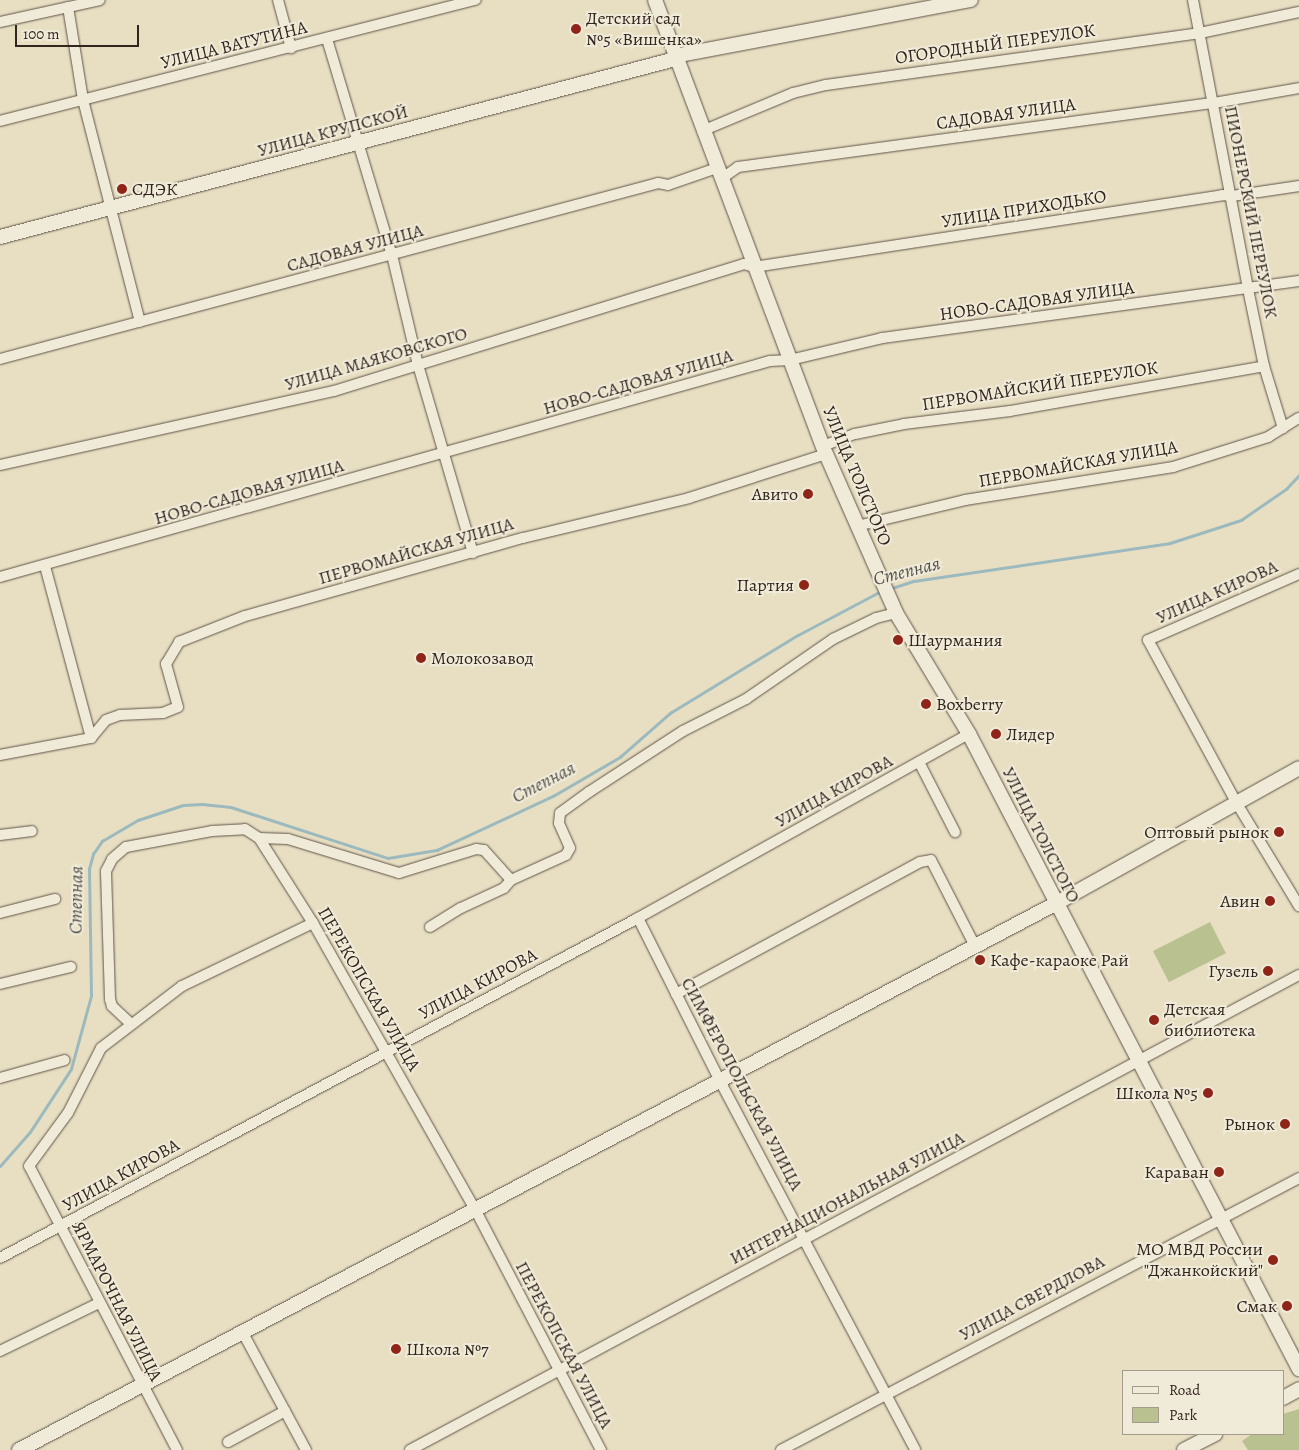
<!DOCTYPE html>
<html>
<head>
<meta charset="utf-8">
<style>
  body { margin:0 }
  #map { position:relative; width:1299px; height:1450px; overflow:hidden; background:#e8dfc3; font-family:Alegreya,serif }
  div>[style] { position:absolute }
  .green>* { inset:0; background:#bac190; transform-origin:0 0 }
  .stream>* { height:2.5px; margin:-1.25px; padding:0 1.25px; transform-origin:1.25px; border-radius:1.25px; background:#9cbabe }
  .roads { filter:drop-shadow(0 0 1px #605447) drop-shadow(0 0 1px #605447) }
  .minor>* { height:10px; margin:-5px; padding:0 5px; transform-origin:5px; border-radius:5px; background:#f0ead8 }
  .secondary>* { height:14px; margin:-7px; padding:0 7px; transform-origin:7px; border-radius:7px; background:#f0ead8 }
  .dots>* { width:14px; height:14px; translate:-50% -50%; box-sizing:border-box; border:2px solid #f0ead8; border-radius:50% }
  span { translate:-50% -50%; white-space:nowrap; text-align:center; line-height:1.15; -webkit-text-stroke:4px #f0ead8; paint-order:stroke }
  .poi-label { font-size:18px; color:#32251e }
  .left { translate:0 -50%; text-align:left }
  .right { translate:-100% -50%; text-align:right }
  .street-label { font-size:18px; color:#32251e }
  .water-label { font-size:19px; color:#52524e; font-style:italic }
  .legend { position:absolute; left:1122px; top:1370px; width:162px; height:65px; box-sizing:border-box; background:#f0ead8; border:1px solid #a49b8e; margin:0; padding:6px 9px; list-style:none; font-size:15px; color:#32251e }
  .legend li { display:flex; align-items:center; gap:10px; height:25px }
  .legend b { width:25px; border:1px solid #a49b8e }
  .scale { position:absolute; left:15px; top:25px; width:124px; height:22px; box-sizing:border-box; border:2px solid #32251e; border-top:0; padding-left:6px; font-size:15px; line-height:18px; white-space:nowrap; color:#32251e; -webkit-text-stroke:4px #f0ead8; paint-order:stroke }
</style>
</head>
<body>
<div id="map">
  <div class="green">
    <div style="left:1210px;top:922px;width:35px;height:64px;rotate:63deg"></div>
    <div style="clip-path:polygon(1299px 1409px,1299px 1450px,1248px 1450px,1242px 1441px,1252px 1434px,1283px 1434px,1283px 1414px)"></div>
  </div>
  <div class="stream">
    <div style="left:889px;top:589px;width:26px;rotate:-18deg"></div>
    <div style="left:914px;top:581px;width:259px;rotate:-8.4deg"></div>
    <div style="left:1170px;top:543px;width:75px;rotate:-17.9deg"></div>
    <div style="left:1241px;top:520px;width:55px;rotate:-34.6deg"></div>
    <div style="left:1286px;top:489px;width:19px;rotate:-47deg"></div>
    <div style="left:0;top:1166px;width:45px;rotate:-48.6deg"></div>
    <div style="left:30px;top:1132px;width:75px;rotate:-56.9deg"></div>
    <div style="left:71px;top:1069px;width:76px;rotate:-74.7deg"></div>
    <div style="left:91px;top:996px;width:127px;rotate:-90.9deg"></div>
    <div style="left:89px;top:869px;width:16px;rotate:-75deg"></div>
    <div style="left:93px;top:854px;width:16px;rotate:-55deg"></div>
    <div style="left:102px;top:841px;width:42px;rotate:-30.3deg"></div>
    <div style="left:138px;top:820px;width:47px;rotate:-18.4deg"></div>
    <div style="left:183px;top:805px;width:19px;rotate:-3deg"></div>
    <div style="left:202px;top:804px;width:29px;rotate:6deg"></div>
    <div style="left:231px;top:807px;width:165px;rotate:18deg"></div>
    <div style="left:388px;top:858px;width:50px;rotate:-9.3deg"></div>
    <div style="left:437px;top:850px;width:128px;rotate:-25deg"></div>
    <div style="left:553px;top:796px;width:78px;rotate:-30.2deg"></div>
    <div style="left:620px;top:757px;width:67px;rotate:-41.3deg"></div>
    <div style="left:670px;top:713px;width:150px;rotate:-31.4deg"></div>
    <div style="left:798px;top:635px;width:94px;rotate:-27.9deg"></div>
  </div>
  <div class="roads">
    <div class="minor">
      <div style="left:278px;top:0;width:50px;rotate:74.8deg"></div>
      <div style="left:1193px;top:0;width:294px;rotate:79.2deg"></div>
      <div style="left:1248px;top:289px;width:79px;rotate:78.3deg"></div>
      <div style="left:1264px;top:366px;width:65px;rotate:73deg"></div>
      <div style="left:68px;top:7px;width:94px;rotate:80.8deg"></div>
      <div style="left:83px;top:100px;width:229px;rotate:75.6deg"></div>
      <div style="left:0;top:22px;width:102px;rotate:-12.4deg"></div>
      <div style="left:327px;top:39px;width:226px;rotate:73.3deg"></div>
      <div style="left:392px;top:255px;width:113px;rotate:76.7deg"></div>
      <div style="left:418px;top:365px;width:196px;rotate:73.7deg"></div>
      <div style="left:0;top:121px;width:491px;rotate:-14.3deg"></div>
      <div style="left:702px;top:131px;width:99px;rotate:-22.7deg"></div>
      <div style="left:793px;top:93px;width:34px;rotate:-14deg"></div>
      <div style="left:826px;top:85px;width:378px;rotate:-7.9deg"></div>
      <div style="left:1200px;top:33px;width:101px;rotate:-12deg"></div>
      <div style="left:721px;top:179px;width:21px;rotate:-35deg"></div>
      <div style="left:738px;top:167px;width:480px;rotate:-7.7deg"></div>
      <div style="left:1214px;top:103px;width:86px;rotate:-10deg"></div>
      <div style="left:0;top:359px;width:681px;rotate:-14.97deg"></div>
      <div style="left:658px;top:183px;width:10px;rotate:11deg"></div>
      <div style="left:668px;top:185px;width:52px;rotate:-19.1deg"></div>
      <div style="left:823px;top:446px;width:34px;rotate:-21deg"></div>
      <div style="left:855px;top:434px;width:50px;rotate:-11.5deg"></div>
      <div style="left:904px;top:424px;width:107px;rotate:-7deg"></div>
      <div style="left:1010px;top:411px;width:258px;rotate:-10deg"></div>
      <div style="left:0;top:465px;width:342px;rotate:-12.5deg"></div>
      <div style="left:334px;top:391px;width:429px;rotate:-17.2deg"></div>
      <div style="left:744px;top:264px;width:10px;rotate:17deg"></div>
      <div style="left:754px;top:267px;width:474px;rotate:-8.7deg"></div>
      <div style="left:1222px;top:195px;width:10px;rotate:6deg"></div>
      <div style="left:1232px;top:196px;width:68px;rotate:-8.5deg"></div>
      <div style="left:857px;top:526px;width:111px;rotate:-13.5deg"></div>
      <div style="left:965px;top:500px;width:211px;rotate:-9deg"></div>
      <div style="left:1173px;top:467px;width:100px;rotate:-17.5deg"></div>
      <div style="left:1268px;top:437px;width:36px;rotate:-32deg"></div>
      <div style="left:45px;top:566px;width:178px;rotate:75deg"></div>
      <div style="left:1299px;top:574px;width:165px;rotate:156.4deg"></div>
      <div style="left:1148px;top:640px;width:184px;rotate:61.5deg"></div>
      <div style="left:1236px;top:802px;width:122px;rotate:58.8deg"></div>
      <div style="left:0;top:577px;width:800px;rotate:-15.67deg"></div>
      <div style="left:770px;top:361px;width:20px;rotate:-3deg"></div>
      <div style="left:790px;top:360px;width:95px;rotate:-13.4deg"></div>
      <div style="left:882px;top:338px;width:421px;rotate:-7.8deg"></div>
      <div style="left:91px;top:738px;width:23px;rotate:-50deg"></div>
      <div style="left:106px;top:720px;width:15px;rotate:-20deg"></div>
      <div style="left:120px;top:715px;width:43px;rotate:-2.7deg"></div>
      <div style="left:163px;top:713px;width:16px;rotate:-22deg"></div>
      <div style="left:178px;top:707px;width:45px;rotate:-105.6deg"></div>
      <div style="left:166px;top:664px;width:26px;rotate:-59deg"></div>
      <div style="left:179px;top:642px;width:71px;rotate:-21.5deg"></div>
      <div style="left:245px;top:616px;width:289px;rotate:-15.7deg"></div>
      <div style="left:523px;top:538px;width:171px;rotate:-13.5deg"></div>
      <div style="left:689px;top:498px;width:144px;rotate:-17.8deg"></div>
      <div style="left:0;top:755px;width:93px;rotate:-10.6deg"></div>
      <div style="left:919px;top:762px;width:79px;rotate:62.8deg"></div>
      <div style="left:0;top:835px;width:32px;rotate:-7deg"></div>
      <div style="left:259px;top:838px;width:29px;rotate:2deg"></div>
      <div style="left:288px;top:839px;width:116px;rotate:17deg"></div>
      <div style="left:399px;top:873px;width:81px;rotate:-17.3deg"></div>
      <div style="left:476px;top:849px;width:8px;rotate:7deg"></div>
      <div style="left:484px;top:850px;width:40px;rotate:48deg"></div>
      <div style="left:511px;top:880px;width:60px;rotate:-24.4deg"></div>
      <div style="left:566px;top:855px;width:8px;rotate:-60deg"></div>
      <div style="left:570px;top:848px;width:27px;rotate:-114deg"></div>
      <div style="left:559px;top:823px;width:10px;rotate:-84deg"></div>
      <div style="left:560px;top:813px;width:36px;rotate:-36deg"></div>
      <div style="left:589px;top:792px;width:112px;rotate:-33deg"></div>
      <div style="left:683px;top:731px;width:71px;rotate:-26.9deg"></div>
      <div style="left:746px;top:699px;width:106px;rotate:-34.6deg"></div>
      <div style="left:833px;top:639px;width:48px;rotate:-26deg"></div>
      <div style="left:876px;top:618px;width:21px;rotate:-14deg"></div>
      <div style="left:0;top:913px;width:57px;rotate:-14.3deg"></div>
      <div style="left:638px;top:918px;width:182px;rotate:63.3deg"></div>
      <div style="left:720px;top:1081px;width:417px;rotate:62.1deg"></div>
      <div style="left:430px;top:927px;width:36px;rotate:-32deg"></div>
      <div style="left:461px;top:908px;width:47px;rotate:-24.9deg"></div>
      <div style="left:504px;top:888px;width:11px;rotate:-49deg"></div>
      <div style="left:0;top:984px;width:73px;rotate:-13.5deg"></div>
      <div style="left:676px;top:994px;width:277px;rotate:-28.4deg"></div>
      <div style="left:920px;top:862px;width:11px;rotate:-10deg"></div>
      <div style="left:931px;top:860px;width:97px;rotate:62.9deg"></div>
      <div style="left:130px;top:1023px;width:25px;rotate:-137deg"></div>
      <div style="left:112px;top:1006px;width:7px;rotate:-106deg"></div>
      <div style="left:110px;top:999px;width:128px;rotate:-91.8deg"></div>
      <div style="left:106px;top:871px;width:13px;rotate:-63deg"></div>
      <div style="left:112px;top:859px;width:18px;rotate:-41deg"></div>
      <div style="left:126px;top:847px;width:87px;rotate:-10.5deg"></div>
      <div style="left:212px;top:831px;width:33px;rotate:-3deg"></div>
      <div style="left:245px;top:829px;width:17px;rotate:33deg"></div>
      <div style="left:259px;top:838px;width:101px;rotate:57.6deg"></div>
      <div style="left:313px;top:923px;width:331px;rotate:60.5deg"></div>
      <div style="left:476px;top:1211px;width:270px;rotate:62.4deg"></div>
      <div style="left:0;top:1078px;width:67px;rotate:-15.5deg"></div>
      <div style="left:0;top:1258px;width:723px;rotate:-28.05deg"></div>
      <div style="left:638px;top:918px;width:379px;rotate:-29.1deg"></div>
      <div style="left:243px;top:1333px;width:133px;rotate:61.7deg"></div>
      <div style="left:0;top:1351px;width:110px;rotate:-25.9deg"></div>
      <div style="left:228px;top:1442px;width:65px;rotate:-28.5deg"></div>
      <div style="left:177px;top:1450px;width:320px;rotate:-117.5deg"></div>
      <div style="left:29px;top:1166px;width:66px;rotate:-53.7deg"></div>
      <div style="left:68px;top:1113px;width:73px;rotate:-63.1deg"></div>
      <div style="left:101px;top:1048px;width:102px;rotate:-37.4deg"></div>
      <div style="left:182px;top:986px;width:145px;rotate:-25.7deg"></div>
      <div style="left:410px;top:1450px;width:1008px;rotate:-28.12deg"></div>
      <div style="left:781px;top:1450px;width:585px;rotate:-27.7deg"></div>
    </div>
    <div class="secondary">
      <div style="left:655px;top:0;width:485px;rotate:69.4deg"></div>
      <div style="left:826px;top:454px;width:174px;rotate:66.2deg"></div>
      <div style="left:896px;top:613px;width:141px;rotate:58.9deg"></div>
      <div style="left:969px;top:734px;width:716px;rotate:62.54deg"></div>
      <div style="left:674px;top:56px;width:302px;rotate:-10.7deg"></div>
      <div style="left:0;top:237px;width:698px;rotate:-14.77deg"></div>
      <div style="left:1283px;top:1398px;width:18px;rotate:-29deg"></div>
      <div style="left:19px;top:1450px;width:1171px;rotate:-27.79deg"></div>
      <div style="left:1055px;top:904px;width:279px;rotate:-29.1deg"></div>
      <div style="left:1184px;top:1450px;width:35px;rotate:-27deg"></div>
    </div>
  </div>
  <div class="dots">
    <div style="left:576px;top:29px;background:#8f2418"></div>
    <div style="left:122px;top:189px;background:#8f2418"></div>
    <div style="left:808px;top:494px;background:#8f2418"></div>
    <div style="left:804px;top:585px;background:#8f2418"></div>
    <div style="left:898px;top:640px;background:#8f2418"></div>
    <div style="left:421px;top:658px;background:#8f2418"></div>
    <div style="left:926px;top:704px;background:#8f2418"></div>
    <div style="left:996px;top:734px;background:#8f2418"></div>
    <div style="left:1279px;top:832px;background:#8f2418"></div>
    <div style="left:1270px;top:901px;background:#8f2418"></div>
    <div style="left:980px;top:960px;background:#8f2418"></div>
    <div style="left:1268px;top:971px;background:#8f2418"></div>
    <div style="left:1154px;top:1020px;background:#8f2418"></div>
    <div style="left:1208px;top:1093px;background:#8f2418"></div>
    <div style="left:1285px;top:1124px;background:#8f2418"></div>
    <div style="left:1219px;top:1172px;background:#8f2418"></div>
    <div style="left:1273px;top:1260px;background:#8f2418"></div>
    <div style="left:1287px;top:1306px;background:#8f2418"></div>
    <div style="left:396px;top:1349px;background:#8f2418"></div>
  </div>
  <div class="poi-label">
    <span class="left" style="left:586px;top:29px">Детский сад<br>№5 «Вишенка»</span>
    <span class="left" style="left:132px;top:189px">СДЭК</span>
    <span class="right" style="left:798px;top:494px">Авито</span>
    <span class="right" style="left:794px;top:585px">Партия</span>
    <span class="left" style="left:908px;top:640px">Шаурмания</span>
    <span class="left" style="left:431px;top:658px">Молокозавод</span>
    <span class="left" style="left:936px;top:704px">Boxberry</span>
    <span class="left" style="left:1006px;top:734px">Лидер</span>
    <span class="right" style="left:1269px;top:832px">Оптовый рынок</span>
    <span class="right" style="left:1260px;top:901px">Авин</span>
    <span class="left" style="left:990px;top:960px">Кафе-караоке Рай</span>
    <span class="right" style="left:1258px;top:971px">Гузель</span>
    <span class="left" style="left:1164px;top:1020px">Детская<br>библиотека</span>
    <span class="right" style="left:1198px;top:1093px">Школа №5</span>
    <span class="right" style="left:1275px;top:1124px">Рынок</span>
    <span class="right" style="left:1209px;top:1172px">Караван</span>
    <span class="right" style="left:1263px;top:1260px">МО МВД России<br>"Джанкойский"</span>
    <span class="right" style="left:1277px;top:1306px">Смак</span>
    <span class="left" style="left:406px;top:1349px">Школа №7</span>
  </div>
  <div class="street-label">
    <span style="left:995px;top:44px;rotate:-8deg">ОГОРОДНЫЙ ПЕРЕУЛОК</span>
    <span style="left:234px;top:45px;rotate:-14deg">УЛИЦА ВАТУТИНА</span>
    <span style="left:1006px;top:114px;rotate:-8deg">САДОВАЯ УЛИЦА</span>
    <span style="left:333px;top:131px;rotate:-15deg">УЛИЦА КРУПСКОЙ</span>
    <span style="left:1024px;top:209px;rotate:-9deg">УЛИЦА ПРИХОДЬКО</span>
    <span style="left:1251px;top:212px;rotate:79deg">ПИОНЕРСКИЙ ПЕРЕУЛОК</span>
    <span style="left:355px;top:248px;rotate:-15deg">САДОВАЯ УЛИЦА</span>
    <span style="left:1037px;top:301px;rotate:-8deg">НОВО-САДОВАЯ УЛИЦА</span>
    <span style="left:376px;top:359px;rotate:-16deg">УЛИЦА МАЯКОВСКОГО</span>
    <span style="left:638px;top:382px;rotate:-16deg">НОВО-САДОВАЯ УЛИЦА</span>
    <span style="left:1040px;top:386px;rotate:-9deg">ПЕРВОМАЙСКИЙ ПЕРЕУЛОК</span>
    <span style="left:1078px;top:464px;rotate:-10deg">ПЕРВОМАЙСКАЯ УЛИЦА</span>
    <span style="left:857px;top:476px;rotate:67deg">УЛИЦА ТОЛСТОГО</span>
    <span style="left:249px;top:492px;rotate:-16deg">НОВО-САДОВАЯ УЛИЦА</span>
    <span style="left:416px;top:551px;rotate:-16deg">ПЕРВОМАЙСКАЯ УЛИЦА</span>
    <span style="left:1217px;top:592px;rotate:-24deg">УЛИЦА КИРОВА</span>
    <span style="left:834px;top:791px;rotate:-29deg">УЛИЦА КИРОВА</span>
    <span style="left:1041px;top:835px;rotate:63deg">УЛИЦА ТОЛСТОГО</span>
    <span style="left:478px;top:984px;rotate:-28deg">УЛИЦА КИРОВА</span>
    <span style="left:369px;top:989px;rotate:60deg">ПЕРЕКОПСКАЯ УЛИЦА</span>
    <span style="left:742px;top:1084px;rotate:62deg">СИМФЕРОПОЛЬСКАЯ УЛИЦА</span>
    <span style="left:121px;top:1175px;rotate:-29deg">УЛИЦА КИРОВА</span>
    <span style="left:847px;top:1198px;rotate:-28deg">ИНТЕРНАЦИОНАЛЬНАЯ УЛИЦА</span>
    <span style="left:1032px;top:1298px;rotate:-28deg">УЛИЦА СВЕРДЛОВА</span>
    <span style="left:117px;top:1301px;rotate:63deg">ЯРМАРОЧНАЯ УЛИЦА</span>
    <span style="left:564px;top:1345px;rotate:62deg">ПЕРЕКОПСКАЯ УЛИЦА</span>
  </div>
  <div class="water-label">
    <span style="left:907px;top:572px;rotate:-14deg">Степная</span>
    <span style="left:544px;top:783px;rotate:-27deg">Степная</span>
    <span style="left:77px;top:900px;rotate:-89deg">Степная</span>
  </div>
  <ul class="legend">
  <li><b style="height:6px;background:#f0ead8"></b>Road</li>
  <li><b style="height:14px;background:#bac190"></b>Park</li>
  </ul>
  <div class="scale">100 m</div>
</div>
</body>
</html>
